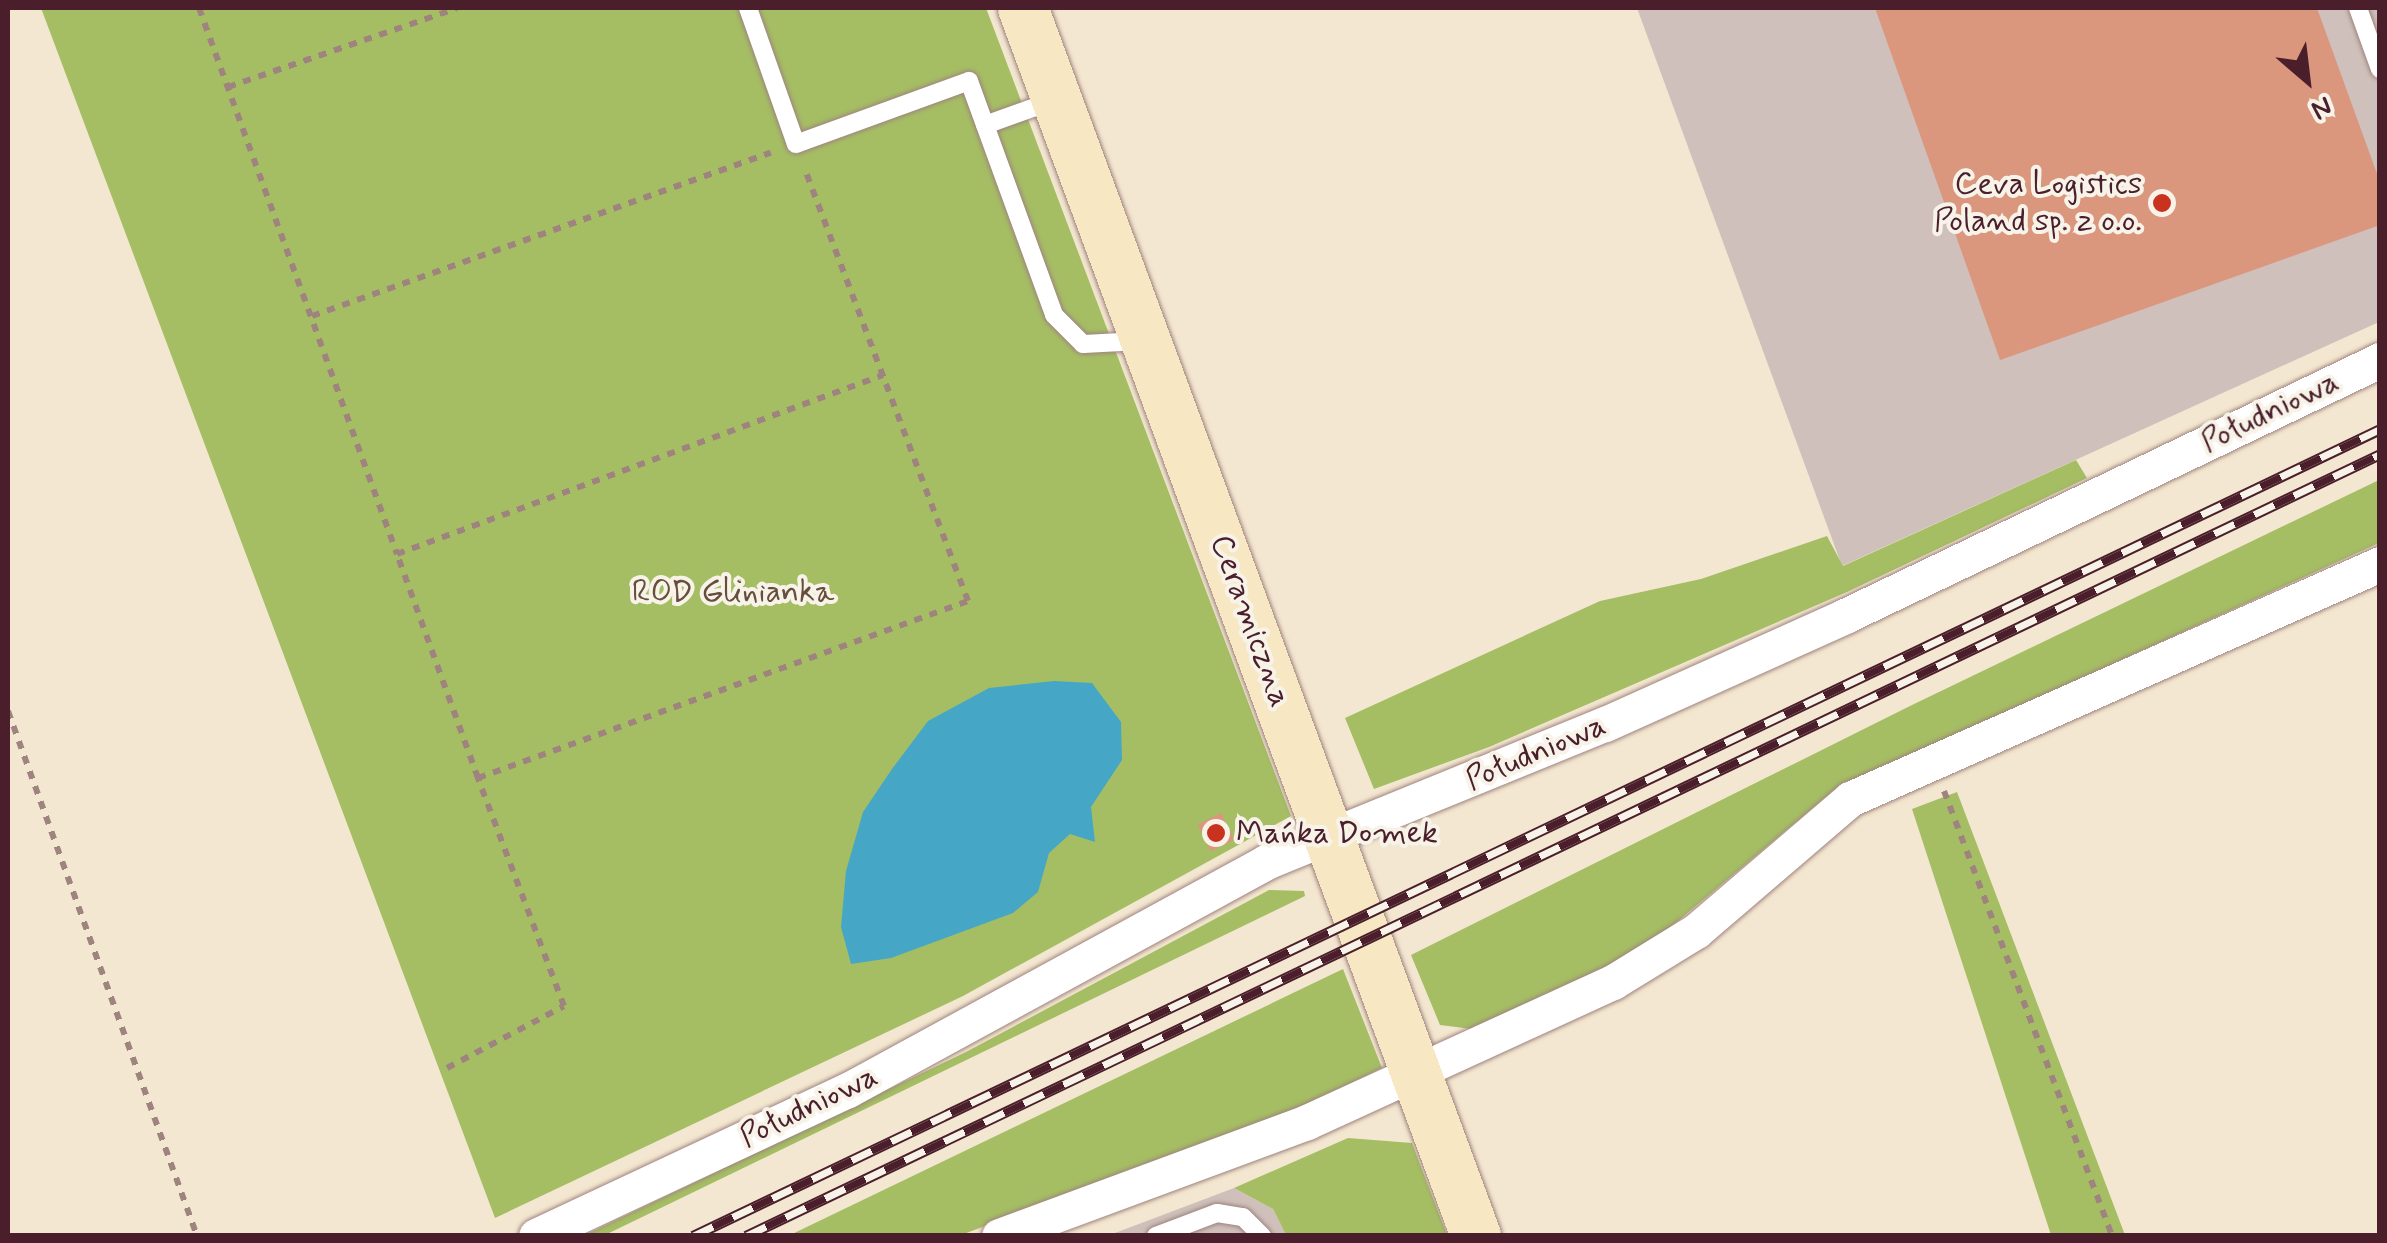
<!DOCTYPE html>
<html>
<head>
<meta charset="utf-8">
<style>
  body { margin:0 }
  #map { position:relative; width:2387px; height:1243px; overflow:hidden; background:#f4e7d1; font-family:Mynerve,sans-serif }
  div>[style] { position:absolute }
  .industrial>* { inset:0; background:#cfc0bb }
  .green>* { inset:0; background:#a5be64 }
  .water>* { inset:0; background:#45a7c5 }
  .building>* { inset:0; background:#db967e; transform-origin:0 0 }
  .path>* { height:6px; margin-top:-3px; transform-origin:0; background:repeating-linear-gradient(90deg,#9f837e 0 8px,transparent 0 16px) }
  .roads { filter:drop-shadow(0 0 2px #9f837e) drop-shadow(0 0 2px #9f837e) }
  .service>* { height:18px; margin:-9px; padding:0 9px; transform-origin:9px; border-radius:9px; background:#fff }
  .minor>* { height:35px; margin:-17.5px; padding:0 17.5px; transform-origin:17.5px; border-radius:17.5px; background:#fff }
  .secondary>* { height:50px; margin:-25px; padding:0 25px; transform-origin:25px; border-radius:25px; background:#f7e8c3 }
  .rail>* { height:11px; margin-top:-5.5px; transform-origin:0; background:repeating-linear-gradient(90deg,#f7f3e8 0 22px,#4a1f2b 0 44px); box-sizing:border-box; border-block:2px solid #4a1f2b }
  .dots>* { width:28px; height:28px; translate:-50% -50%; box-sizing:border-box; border:5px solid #f7f3e8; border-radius:50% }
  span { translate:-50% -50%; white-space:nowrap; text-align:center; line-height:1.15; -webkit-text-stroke:8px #f7f3e8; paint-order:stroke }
  .poi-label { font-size:32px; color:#4a1f2b }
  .right { translate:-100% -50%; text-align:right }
  .left { translate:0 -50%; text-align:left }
  .street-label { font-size:32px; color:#4a1f2b }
  .park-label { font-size:32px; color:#654f3c }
  .frame { position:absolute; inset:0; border:10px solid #4a1f2b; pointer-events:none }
  .north { position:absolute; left:2257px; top:30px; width:100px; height:100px; -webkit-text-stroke:8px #f7f3e8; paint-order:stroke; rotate:152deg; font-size:28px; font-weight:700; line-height:40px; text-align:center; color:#4a1f2b }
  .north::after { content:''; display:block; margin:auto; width:35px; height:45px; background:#4a1f2b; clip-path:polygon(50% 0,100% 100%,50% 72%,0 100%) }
</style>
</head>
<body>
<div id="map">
  <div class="industrial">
    <div style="clip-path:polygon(1637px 8px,2379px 8px,2379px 322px,1842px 566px)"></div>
    <div style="clip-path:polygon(1234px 1188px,1273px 1209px,1286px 1235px,1107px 1236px)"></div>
  </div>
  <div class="green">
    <div style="clip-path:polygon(41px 8px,986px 8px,1291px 816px,963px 996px,495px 1218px)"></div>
    <div style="clip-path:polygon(2076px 460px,2087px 478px,1847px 592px,1489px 747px,1374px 789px,1345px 718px,1600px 601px,1701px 579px,1827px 536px,1843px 566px)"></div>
    <div style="clip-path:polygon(2379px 480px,2379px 543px,1833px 791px,1642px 951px,1472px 1029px,1440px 1025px,1411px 955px,1912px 705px)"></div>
    <div style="clip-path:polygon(1957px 792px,2125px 1235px,2051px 1235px,1912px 809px)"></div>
    <div style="clip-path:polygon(1269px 890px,1304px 891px,1305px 896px,605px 1235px,585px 1235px,966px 1052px)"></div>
    <div style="clip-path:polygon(1343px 969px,1382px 1068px,1288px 1113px,961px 1235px,788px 1236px)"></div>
    <div style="clip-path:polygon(1348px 1138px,1412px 1143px,1447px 1235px,1286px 1235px,1273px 1209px,1234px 1188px)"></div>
  </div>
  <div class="water">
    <div style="clip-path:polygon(1054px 681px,1092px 683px,1121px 722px,1122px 760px,1091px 807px,1095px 842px,1070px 834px,1049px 853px,1038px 892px,1013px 913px,891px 958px,851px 964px,841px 927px,846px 871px,863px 812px,892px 769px,928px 721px,989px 688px)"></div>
  </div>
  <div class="building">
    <div style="clip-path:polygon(1875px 8px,2317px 8px,2380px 182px,2380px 225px,2000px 360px)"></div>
    <div style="left:1221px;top:813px;width:30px;height:26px;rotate:64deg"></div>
  </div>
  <div class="path">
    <div style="left:199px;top:8px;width:581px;rotate:70.07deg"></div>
    <div style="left:228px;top:87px;width:242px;rotate:-19deg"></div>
    <div style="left:312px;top:316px;width:487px;rotate:-19.6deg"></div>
    <div style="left:8px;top:711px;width:558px;rotate:70.2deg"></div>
    <div style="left:478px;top:778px;width:238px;rotate:-109.9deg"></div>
    <div style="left:397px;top:554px;width:518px;rotate:-20.22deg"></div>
    <div style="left:1944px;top:791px;width:476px;rotate:69.3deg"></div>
    <div style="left:447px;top:1068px;width:132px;rotate:-27.9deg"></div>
    <div style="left:564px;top:1006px;width:244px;rotate:-110.7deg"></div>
    <div style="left:478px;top:778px;width:521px;rotate:-19.86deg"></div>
    <div style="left:968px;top:601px;width:462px;rotate:-110.7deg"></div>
  </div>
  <div class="roads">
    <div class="service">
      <div style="left:748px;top:8px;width:144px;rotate:70.6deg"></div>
      <div style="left:796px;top:144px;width:184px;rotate:-20deg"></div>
      <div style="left:969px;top:81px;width:249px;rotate:70deg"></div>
      <div style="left:1054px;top:315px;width:41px;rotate:45deg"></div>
      <div style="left:1083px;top:344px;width:58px;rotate:-3deg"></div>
      <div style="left:2358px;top:8px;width:65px;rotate:70.2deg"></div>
      <div style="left:985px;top:125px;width:74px;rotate:-19.7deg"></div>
      <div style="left:1156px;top:1236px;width:65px;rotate:-20.7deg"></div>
      <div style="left:1217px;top:1213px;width:26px;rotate:9deg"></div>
      <div style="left:1243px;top:1217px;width:27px;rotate:45deg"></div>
    </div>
    <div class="minor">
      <div style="left:536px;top:1236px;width:344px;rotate:-25.1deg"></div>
      <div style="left:848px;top:1090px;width:476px;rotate:-28.6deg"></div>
      <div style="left:1266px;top:862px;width:366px;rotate:-22.2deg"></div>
      <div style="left:1605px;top:724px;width:263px;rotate:-24.2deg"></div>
      <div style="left:1845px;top:616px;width:593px;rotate:-25.57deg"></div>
      <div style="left:999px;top:1236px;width:328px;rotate:-20.3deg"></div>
      <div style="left:1307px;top:1122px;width:337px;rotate:-24.6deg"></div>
      <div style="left:1613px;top:982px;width:97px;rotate:-31.6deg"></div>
      <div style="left:1696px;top:931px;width:203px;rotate:-40.6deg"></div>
      <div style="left:1850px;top:799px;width:580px;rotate:-23.91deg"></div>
    </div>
    <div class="secondary">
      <div style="left:1023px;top:8px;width:1309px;rotate:69.75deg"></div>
    </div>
  </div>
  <div class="rail">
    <div style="left:693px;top:1236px;width:1870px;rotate:-25.56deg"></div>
    <div style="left:746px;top:1236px;width:1811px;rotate:-25.57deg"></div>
  </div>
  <div class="dots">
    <div style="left:2162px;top:203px;background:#c8321e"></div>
    <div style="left:1216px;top:833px;background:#c8321e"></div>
  </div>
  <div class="poi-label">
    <span class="right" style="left:2142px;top:203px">Ceva Logistics<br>Poland sp. z o.o.</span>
    <span class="left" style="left:1236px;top:833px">Mańka Domek</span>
  </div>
  <div class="street-label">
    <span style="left:2270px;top:412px;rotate:-26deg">Południowa</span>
    <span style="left:1250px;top:621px;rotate:70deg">Ceramiczna</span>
    <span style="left:1536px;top:753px;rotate:-23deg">Południowa</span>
    <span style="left:809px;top:1107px;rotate:-26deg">Południowa</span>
  </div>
  <div class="park-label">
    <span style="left:733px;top:592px">ROD Glinianka</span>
  </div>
  <div class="frame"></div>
  <div class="north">N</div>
</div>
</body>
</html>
